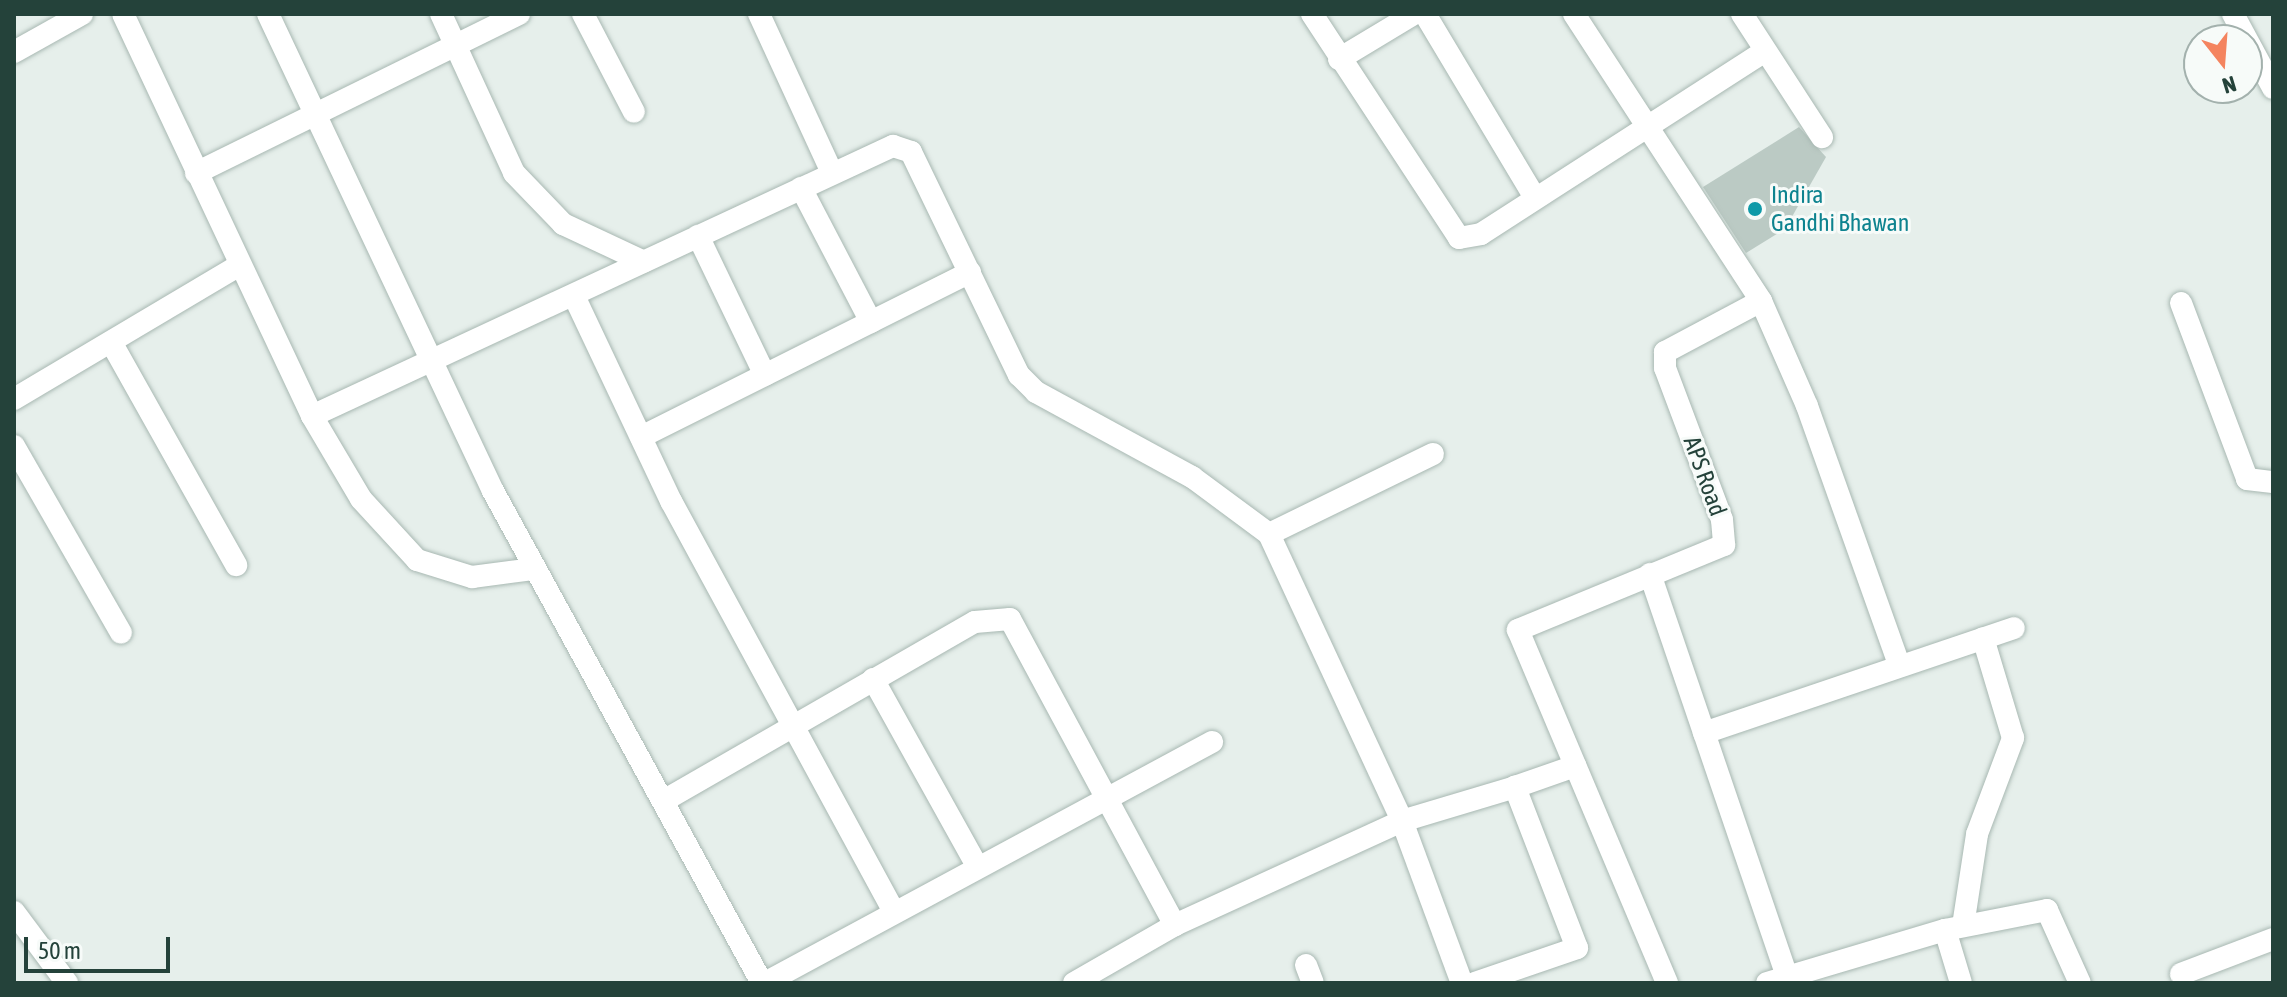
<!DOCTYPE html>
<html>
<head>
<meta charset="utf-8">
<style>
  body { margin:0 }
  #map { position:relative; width:2287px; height:997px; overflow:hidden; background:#e6efeb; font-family:"Asap Condensed",sans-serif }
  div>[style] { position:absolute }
  .building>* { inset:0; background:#bbcac4 }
  .roads { filter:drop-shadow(0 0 2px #a8b8b2) drop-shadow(0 0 2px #a8b8b2) }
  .minor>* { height:22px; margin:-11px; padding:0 11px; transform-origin:11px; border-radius:11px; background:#fff }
  .dots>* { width:22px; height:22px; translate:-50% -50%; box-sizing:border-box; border:4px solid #f7fbf9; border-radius:50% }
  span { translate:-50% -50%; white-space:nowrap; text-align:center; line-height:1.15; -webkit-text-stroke:6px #f7fbf9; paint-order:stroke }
  .culture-label { font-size:24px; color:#0d838f }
  .left { translate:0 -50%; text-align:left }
  .street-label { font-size:24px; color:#24423a }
  .frame { position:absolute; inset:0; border:16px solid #24423a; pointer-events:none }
  .north { position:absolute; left:2183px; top:24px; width:80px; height:80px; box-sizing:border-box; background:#f7fbf9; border:2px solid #a3b1ad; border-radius:50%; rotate:163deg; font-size:22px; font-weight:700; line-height:32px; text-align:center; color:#24423a }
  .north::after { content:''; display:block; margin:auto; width:28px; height:36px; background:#f4845f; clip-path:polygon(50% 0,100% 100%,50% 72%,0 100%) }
  .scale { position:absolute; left:24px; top:937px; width:146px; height:36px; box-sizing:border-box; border:4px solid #24423a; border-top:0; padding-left:10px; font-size:24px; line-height:28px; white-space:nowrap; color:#24423a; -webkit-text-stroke:6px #f7fbf9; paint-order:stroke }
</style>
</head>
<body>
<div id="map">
  <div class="building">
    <div style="clip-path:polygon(1799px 127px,1826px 157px,1785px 229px,1746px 253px,1703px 187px)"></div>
  </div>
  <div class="roads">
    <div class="minor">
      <div style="left:123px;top:14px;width:444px;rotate:64.8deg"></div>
      <div style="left:312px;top:416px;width:96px;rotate:59.4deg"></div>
      <div style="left:361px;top:499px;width:83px;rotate:47.4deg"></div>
      <div style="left:417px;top:560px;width:58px;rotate:17.2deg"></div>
      <div style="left:472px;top:577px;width:63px;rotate:-7.4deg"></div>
      <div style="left:268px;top:14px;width:527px;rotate:64.75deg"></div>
      <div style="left:493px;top:491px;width:561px;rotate:61.33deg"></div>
      <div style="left:441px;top:14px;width:175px;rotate:65.3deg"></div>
      <div style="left:514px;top:173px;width:71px;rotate:46.1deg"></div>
      <div style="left:563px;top:224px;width:89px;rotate:25.1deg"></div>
      <div style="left:583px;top:14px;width:110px;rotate:62.5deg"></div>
      <div style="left:759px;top:14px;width:175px;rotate:65.3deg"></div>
      <div style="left:1312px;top:14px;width:268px;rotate:56.7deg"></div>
      <div style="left:1459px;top:238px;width:22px;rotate:-10deg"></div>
      <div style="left:1481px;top:234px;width:338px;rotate:-32.8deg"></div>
      <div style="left:1425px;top:14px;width:214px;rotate:59.1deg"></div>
      <div style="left:1574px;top:14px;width:343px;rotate:56.9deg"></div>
      <div style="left:1761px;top:301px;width:109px;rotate:152deg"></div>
      <div style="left:1665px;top:352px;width:16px;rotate:90deg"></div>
      <div style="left:1665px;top:368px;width:162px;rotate:69.4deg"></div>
      <div style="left:1722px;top:520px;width:25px;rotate:85deg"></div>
      <div style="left:1724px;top:545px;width:223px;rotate:157.6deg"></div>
      <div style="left:1518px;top:630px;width:383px;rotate:67.1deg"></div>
      <div style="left:1742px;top:14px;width:147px;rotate:57deg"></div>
      <div style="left:2233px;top:14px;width:84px;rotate:61.6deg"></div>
      <div style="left:14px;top:52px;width:78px;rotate:-29.2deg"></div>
      <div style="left:1339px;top:59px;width:87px;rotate:-31deg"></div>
      <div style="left:196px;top:173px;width:360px;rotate:-26.2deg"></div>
      <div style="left:801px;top:188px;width:151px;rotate:62.4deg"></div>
      <div style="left:698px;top:236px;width:154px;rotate:64.3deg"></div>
      <div style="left:574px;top:296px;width:227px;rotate:64.7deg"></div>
      <div style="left:671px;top:501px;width:467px;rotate:61.5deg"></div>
      <div style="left:1761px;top:301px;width:115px;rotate:66.3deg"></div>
      <div style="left:1807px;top:406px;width:275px;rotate:70.4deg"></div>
      <div style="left:2181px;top:303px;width:188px;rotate:69.4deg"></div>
      <div style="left:2247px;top:479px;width:26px;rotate:7deg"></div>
      <div style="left:111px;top:342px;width:256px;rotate:60.7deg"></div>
      <div style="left:14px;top:399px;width:263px;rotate:-30.7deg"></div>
      <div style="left:312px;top:416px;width:641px;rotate:-24.93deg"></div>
      <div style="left:893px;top:146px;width:19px;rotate:18deg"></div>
      <div style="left:911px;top:152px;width:248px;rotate:64.2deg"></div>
      <div style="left:1019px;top:375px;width:24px;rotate:45deg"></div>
      <div style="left:1036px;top:392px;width:178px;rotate:28.6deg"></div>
      <div style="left:1192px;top:477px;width:96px;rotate:36.5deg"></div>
      <div style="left:641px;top:437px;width:368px;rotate:-26.6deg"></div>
      <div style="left:14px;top:446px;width:215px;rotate:60.2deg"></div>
      <div style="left:1433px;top:454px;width:182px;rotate:154deg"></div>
      <div style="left:1269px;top:534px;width:316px;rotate:65.1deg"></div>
      <div style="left:1402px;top:821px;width:173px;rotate:69.7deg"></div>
      <div style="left:1650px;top:574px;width:425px;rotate:71.2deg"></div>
      <div style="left:873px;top:679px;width:214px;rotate:60.9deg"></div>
      <div style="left:1704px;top:733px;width:327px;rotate:-18.7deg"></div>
      <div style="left:665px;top:800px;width:357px;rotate:-29.9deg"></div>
      <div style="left:975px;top:622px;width:35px;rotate:-5deg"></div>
      <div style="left:1010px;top:619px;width:348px;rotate:61.7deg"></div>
      <div style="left:14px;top:912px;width:89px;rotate:53.3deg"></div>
      <div style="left:1963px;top:926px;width:93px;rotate:-81.3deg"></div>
      <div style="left:1977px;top:834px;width:103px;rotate:-69.4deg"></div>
      <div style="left:2013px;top:738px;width:104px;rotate:-106.7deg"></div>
      <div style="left:1945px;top:930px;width:55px;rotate:73.2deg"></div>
      <div style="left:1306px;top:965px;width:19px;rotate:69deg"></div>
      <div style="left:2181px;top:974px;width:98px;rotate:-20.8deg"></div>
      <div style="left:765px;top:983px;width:508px;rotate:-28.33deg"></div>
      <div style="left:1074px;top:983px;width:116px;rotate:-29.9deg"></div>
      <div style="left:1175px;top:925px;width:250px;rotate:-24.6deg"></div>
      <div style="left:1402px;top:821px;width:118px;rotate:-16.7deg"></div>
      <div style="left:1475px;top:983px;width:108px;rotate:-18.9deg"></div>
      <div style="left:1577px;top:948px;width:173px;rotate:-111.1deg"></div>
      <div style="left:1515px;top:787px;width:64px;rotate:-19.3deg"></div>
      <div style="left:1767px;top:983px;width:186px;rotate:-16.6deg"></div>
      <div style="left:1945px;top:930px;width:104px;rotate:-11.1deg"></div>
      <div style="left:2047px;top:910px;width:80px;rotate:65.7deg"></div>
    </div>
  </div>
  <div class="dots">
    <div style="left:1755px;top:209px;background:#0f9aa8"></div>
  </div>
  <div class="culture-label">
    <span class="left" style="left:1771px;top:209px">Indira<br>Gandhi Bhawan</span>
  </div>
  <div class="street-label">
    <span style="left:1705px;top:476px;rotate:70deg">APS Road</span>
  </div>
  <div class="frame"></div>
  <div class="north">N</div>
  <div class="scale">50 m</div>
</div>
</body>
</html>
